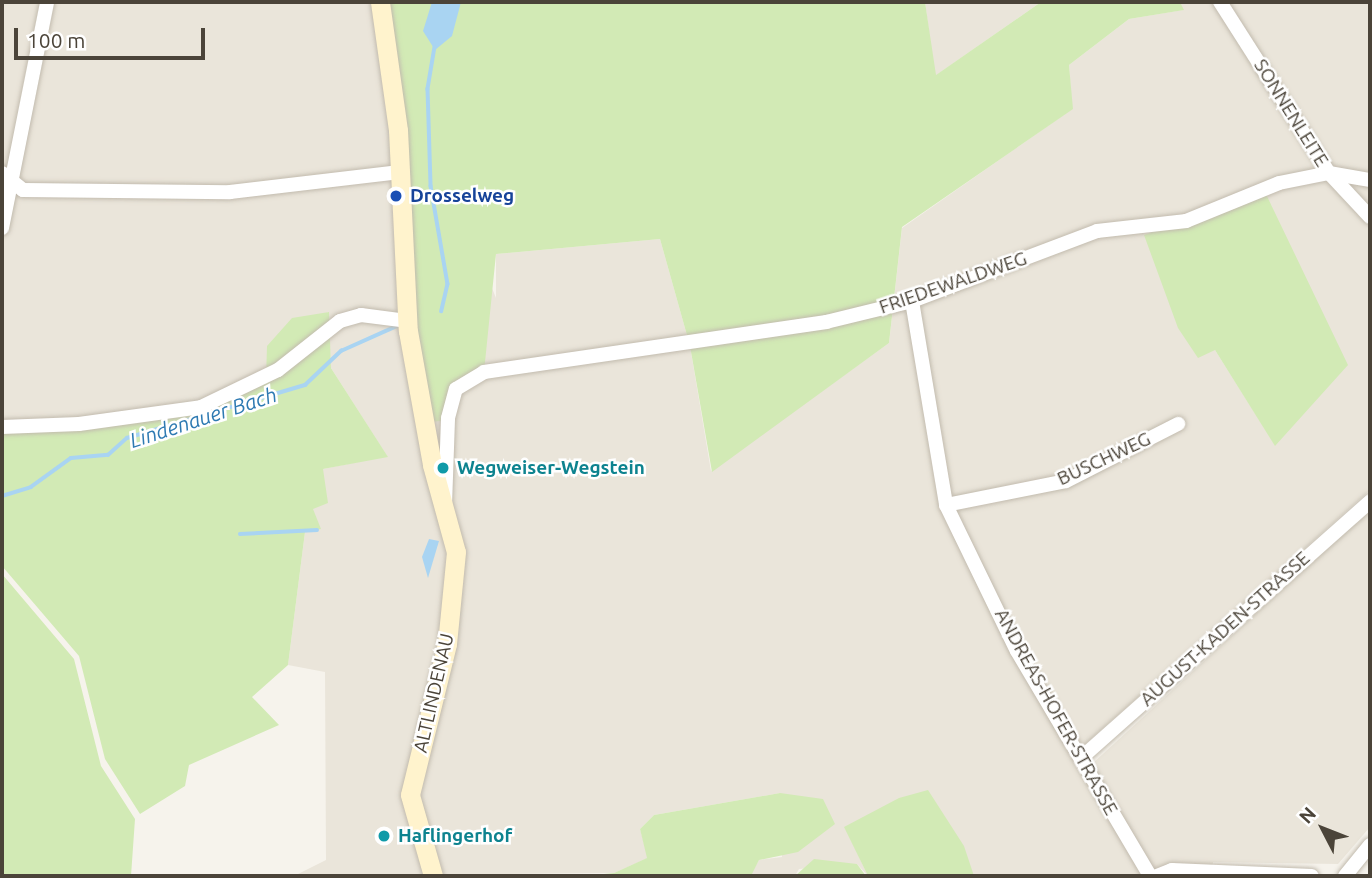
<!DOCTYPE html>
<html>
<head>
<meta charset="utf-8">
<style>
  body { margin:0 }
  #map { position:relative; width:1372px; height:878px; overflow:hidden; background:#f6f3ec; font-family:Ubuntu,sans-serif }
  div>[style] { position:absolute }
  .residential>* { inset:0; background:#eae5da }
  .green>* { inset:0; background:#d2eab5 }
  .water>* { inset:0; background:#a9d4f2 }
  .stream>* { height:3.5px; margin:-1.75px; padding:0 1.75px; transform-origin:1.75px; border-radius:1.75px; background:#a9d4f2 }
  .roads { filter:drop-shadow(0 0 2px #c2bbae) drop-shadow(0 0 2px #c2bbae) }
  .street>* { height:14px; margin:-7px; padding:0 7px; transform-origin:7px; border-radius:7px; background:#fff }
  .secondary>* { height:19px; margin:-9.5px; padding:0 9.5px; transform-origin:9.5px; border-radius:9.5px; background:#fff3cd }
  .dots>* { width:19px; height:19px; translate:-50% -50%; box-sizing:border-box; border:4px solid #fff; border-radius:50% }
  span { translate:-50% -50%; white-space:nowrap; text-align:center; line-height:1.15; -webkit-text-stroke:5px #fff; paint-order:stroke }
  .street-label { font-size:19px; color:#4b4439 }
  .transit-label { font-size:19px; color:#164399; font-weight:700 }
  .left { translate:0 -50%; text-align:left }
  .culture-label { font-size:19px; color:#0d838f; font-weight:700 }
  .water-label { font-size:21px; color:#2e7ab2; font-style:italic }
  .frame { position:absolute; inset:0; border:4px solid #4b4439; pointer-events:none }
  .north { position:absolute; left:1288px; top:794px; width:70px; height:70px; -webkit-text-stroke:5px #fff; paint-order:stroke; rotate:312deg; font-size:19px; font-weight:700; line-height:28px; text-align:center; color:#4b4439 }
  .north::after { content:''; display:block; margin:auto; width:24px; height:32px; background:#4b4439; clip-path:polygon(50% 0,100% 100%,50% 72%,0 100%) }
  .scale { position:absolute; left:14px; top:28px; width:191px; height:32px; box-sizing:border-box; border:4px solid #4b4439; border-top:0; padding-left:9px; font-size:21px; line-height:24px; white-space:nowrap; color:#4b4439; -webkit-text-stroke:5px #fff; paint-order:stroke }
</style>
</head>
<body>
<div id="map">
  <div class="residential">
    <div style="clip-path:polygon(evenodd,2px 2px,375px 2px,496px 298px,496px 254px,660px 239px,690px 346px,711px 471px,889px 343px,902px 228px,1072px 109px,1069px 65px,1129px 19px,1183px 10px,1180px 2px,1370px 2px,1370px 490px,1084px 745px,1068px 751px,1080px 772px,1092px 764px,1370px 509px,1370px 827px,1338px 864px,1213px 862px,1211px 876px,974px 876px,963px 859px,845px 827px,868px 876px,857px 864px,799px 869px,795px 876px,750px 876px,759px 860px,782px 857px,780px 793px,654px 815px,640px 829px,648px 858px,614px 873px,294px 876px,326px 860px,325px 672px,288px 665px,305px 532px,323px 469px,387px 456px,331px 368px,328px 312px,266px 379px,202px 408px,2px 429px,2px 2px,1265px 192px,1302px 276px,1275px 445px,1215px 350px,1265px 192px)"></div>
    <div style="clip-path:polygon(925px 2px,1041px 2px,935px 76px)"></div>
  </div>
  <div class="green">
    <div style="clip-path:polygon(385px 2px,925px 2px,936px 75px,1041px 2px,1180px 2px,1184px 10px,1129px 19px,1069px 65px,1073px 109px,902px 227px,889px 343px,712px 472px,690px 346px,660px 239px,496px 254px,484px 372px,452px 386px,441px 421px,428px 422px,413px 330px)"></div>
    <div style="clip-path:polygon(1265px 192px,1348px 365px,1275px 446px,1215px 350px,1198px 358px,1178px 328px,1144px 235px)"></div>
    <div style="clip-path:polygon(329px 312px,331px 368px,388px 457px,323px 469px,328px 503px,313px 509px,321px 529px,305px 532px,288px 665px,252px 697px,279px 725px,189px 765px,185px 786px,140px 814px,105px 759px,79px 656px,2px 566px,2px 429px,202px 408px,266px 379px,267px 346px,292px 318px)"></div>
    <div style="clip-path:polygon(2px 574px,74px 659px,101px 766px,135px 819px,131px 876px,2px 876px)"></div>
    <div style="clip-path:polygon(928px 790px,964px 846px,974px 876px,868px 876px,844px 827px,899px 798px)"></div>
    <div style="clip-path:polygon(780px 793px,823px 799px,835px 824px,798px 852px,759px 860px,751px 876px,584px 876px,614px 873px,647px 858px,640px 829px,654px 815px)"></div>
    <div style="clip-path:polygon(814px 859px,857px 864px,866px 876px,795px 876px)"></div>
  </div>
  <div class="water">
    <div style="clip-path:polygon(432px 2px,461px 2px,452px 36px,435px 50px,423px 31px)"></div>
    <div style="clip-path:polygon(429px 539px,439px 541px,428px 578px,422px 557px)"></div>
  </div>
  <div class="stream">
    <div style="left:435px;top:47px;width:43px;rotate:99.5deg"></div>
    <div style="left:428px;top:89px;width:97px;rotate:88.2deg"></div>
    <div style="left:431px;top:186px;width:99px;rotate:80.2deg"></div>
    <div style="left:448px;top:284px;width:28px;rotate:103deg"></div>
    <div style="left:2px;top:496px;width:30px;rotate:-17deg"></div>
    <div style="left:31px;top:487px;width:49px;rotate:-35.9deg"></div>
    <div style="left:71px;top:458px;width:37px;rotate:-5deg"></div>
    <div style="left:108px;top:455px;width:25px;rotate:-42deg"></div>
    <div style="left:127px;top:438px;width:186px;rotate:-16.6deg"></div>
    <div style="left:305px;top:385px;width:50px;rotate:-43.4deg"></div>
    <div style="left:341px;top:351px;width:61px;rotate:-24.1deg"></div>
    <div style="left:240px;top:534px;width:77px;rotate:-3deg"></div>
  </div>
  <div class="roads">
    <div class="street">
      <div style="left:1220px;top:2px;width:203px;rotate:57.5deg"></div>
      <div style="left:1329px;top:173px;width:60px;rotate:47deg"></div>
      <div style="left:2px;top:173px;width:27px;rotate:39deg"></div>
      <div style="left:23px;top:190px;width:207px;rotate:0.6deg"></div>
      <div style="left:230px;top:192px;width:171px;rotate:-6.7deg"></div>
      <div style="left:2px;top:228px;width:230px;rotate:-78.7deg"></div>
      <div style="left:912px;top:301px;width:207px;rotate:80.5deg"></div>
      <div style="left:946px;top:505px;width:162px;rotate:64.1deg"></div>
      <div style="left:1017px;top:651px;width:261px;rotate:59.4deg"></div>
      <div style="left:2px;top:427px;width:77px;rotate:-2.2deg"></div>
      <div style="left:79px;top:424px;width:123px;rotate:-7.9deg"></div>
      <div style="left:201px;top:407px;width:85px;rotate:-25.7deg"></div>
      <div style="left:278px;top:370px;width:79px;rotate:-38.3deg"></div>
      <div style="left:340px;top:321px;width:22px;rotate:-16deg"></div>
      <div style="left:361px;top:315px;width:46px;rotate:7.4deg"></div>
      <div style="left:445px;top:505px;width:87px;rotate:-88deg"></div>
      <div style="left:448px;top:418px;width:30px;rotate:-75deg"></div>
      <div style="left:456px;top:389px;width:33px;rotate:-31deg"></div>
      <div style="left:484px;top:372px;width:346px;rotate:-8.3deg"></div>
      <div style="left:826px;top:322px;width:89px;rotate:-13.7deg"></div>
      <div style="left:912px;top:301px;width:198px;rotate:-20.7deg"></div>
      <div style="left:1097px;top:231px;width:90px;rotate:-6.4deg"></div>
      <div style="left:1186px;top:221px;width:100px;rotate:-22.2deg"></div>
      <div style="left:1279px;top:183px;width:51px;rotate:-11.3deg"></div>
      <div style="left:1329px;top:173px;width:42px;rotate:9.7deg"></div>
      <div style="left:946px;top:505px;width:122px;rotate:-11.3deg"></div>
      <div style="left:1066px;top:481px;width:126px;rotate:-27deg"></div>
      <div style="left:1081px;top:758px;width:387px;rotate:-41.6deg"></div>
      <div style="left:1157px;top:876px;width:16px;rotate:-22deg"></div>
      <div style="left:1172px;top:870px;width:140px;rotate:2.5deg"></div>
      <div style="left:1345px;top:876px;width:40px;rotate:-51deg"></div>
    </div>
    <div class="secondary">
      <div style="left:380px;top:2px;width:129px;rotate:82deg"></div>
      <div style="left:398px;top:130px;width:201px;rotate:87.2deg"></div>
      <div style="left:408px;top:331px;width:136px;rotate:79.8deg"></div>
      <div style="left:432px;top:465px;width:90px;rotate:74.6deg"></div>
      <div style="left:456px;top:552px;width:92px;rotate:95.6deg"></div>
      <div style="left:447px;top:644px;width:155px;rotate:103.8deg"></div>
      <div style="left:410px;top:795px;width:84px;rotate:74.1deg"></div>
    </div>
  </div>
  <div class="dots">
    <div style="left:396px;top:196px;background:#1a4fb4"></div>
    <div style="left:443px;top:468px;background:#0f9aa8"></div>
    <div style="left:384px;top:836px;background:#0f9aa8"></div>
  </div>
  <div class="street-label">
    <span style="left:1291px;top:113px;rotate:58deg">SONNENLEITE</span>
    <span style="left:953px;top:283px;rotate:-19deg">FRIEDEWALDWEG</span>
    <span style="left:1104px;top:459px;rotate:-25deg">BUSCHWEG</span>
    <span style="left:1225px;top:629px;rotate:-42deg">AUGUST-KADEN-STRASSE</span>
    <span style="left:434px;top:693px;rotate:-77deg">ALTLINDENAU</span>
    <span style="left:1056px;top:712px;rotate:61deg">ANDREAS-HOFER-STRASSE</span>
  </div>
  <div class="transit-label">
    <span class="left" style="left:410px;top:196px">Drosselweg</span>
  </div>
  <div class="culture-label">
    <span class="left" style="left:457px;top:468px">Wegweiser-Wegstein</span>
    <span class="left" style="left:398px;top:836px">Haflingerhof</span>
  </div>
  <div class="water-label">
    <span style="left:203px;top:417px;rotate:-18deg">Lindenauer Bach</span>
  </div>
  <div class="frame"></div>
  <div class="north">N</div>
  <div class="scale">100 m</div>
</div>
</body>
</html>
